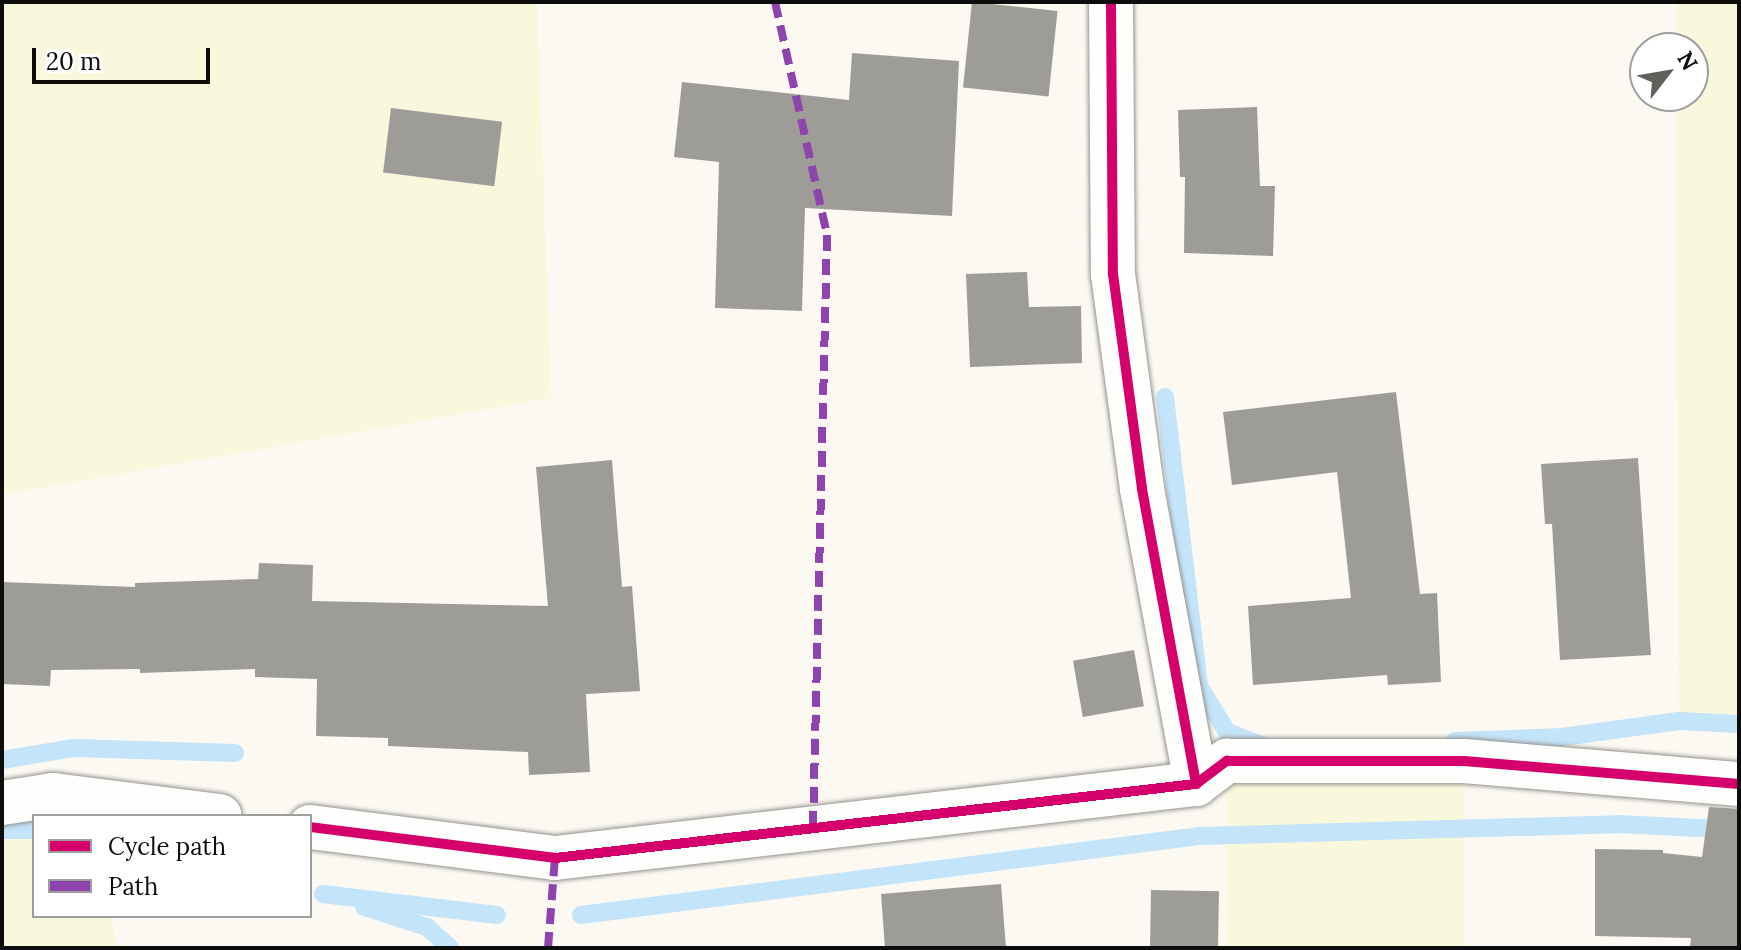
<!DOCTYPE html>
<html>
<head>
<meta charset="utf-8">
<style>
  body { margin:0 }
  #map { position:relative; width:1741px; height:950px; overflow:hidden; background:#fbf9f1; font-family:Lora,serif }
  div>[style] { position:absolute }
  .farmland>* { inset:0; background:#f9f7dc; transform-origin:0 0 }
  .stream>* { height:18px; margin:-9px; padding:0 9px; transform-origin:9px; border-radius:9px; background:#c4e4f9 }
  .building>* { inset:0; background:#9e9c97; transform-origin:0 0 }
  .roads { filter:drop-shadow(0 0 2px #949390) drop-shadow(0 0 2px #949390) }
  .street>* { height:44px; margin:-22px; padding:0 22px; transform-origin:22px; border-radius:22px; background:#fefefd }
  .quiet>* { height:8px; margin-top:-4px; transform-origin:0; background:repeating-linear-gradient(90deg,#8e44ad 0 16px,transparent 0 24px) }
  .cycleway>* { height:10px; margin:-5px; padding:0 5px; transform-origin:5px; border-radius:5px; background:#d6006c }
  span { translate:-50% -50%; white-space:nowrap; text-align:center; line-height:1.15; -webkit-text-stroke:8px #fff; paint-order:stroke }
  .frame { position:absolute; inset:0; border:4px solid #0d0d0d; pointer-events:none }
  .legend { position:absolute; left:32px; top:814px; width:280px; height:104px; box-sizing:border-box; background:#fff; border:2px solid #9e9e9e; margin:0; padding:10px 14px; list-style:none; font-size:24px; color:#0d0d0d }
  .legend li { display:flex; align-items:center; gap:16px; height:40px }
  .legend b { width:40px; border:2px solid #9e9e9e }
  .north { position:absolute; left:1629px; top:32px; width:80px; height:80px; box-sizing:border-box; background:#fff; border:2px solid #9e9e9e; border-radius:50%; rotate:59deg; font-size:22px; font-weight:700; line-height:32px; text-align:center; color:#0d0d0d }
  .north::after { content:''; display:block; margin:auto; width:28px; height:36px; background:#60605d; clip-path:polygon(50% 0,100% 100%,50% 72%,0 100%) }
  .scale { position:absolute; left:32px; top:48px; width:178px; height:36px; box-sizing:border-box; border:4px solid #0d0d0d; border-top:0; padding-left:10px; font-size:24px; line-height:28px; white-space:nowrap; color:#0d0d0d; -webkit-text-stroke:6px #fff; paint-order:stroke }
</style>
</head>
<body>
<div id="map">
  <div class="farmland">
    <div style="clip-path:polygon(2px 2px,537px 2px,551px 398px,2px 495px)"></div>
    <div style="clip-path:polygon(1676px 2px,1739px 2px,1739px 724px,1679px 721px,1676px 96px,1693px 96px,1693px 48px,1676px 48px)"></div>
    <div style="left:1227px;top:761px;width:237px;height:187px"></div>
    <div style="clip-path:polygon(2px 830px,34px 830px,34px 916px,111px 916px,117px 948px,2px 948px)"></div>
  </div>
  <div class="stream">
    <div style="left:1165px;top:397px;width:291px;rotate:83.3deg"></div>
    <div style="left:1199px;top:686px;width:54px;rotate:58.7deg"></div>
    <div style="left:1227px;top:732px;width:42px;rotate:21deg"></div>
    <div style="left:1455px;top:741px;width:107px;rotate:-2.1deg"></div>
    <div style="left:1562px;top:737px;width:118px;rotate:-7.8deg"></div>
    <div style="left:1679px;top:721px;width:60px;rotate:2.9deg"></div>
    <div style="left:2px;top:760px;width:73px;rotate:-9.5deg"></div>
    <div style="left:74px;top:748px;width:161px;rotate:1.8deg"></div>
    <div style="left:2px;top:830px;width:32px"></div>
    <div style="left:323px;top:894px;width:175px;rotate:6.9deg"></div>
    <div style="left:364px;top:907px;width:66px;rotate:17.6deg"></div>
    <div style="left:427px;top:927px;width:31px;rotate:42deg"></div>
    <div style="left:581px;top:915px;width:623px;rotate:-7.28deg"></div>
    <div style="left:1199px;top:836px;width:419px;rotate:-1.6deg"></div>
    <div style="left:1618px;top:824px;width:121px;rotate:2.8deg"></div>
  </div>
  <div class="building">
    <div style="left:972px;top:2px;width:86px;height:86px;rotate:6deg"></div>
    <div style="clip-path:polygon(852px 53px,959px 61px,952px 216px,805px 208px,802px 311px,715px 308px,719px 162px,674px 157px,682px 82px,849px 100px)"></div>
    <div style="clip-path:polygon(1257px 107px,1260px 186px,1275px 186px,1273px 256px,1184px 253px,1185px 177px,1180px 177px,1178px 110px)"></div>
    <div style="left:391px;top:108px;width:112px;height:65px;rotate:7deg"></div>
    <div style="clip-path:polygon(1027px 272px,1029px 307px,1081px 306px,1082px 363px,970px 367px,966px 274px)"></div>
    <div style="clip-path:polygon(1396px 392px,1420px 594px,1437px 593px,1441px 682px,1388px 685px,1387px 675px,1253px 685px,1248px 606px,1351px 598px,1337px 472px,1232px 485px,1223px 412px)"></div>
    <div style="clip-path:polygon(1638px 458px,1651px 655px,1560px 660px,1552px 524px,1545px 524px,1541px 464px)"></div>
    <div style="clip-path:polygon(612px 460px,622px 587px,632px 586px,640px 691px,586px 694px,590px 772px,529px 775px,528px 752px,388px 746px,388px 738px,316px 736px,317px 679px,255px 677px,255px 669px,140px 673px,140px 669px,51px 670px,50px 686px,2px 684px,2px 582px,135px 587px,135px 583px,258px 579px,259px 563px,313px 565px,312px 601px,548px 606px,536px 467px)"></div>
    <div style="left:1134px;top:650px;width:57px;height:62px;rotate:80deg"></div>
    <div style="clip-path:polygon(1709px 807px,1739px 809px,1739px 948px,1690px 948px,1691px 938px,1595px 936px,1595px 849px,1663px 850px,1663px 853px,1702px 857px)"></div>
    <div style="clip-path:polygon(1001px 884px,1006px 948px,885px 948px,881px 894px)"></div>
    <div style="left:1151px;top:890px;width:68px;height:58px;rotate:1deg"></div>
  </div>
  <div class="roads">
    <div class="street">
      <div style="left:1111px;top:2px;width:272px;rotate:89.6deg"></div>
      <div style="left:1113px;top:274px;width:217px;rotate:82.3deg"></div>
      <div style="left:1142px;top:489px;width:300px;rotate:79.6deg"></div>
      <div style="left:2px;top:803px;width:52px;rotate:-8.9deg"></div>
      <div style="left:53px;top:795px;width:168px;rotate:7.2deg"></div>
      <div style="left:310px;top:827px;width:247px;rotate:7.2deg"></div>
      <div style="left:555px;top:858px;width:645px;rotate:-6.59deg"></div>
      <div style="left:1196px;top:784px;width:39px;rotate:-37deg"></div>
      <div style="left:1227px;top:761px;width:237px"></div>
      <div style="left:1464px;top:761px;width:276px;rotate:4.8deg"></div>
    </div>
  </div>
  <div class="quiet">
    <div style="left:775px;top:2px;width:239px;rotate:77.4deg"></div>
    <div style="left:827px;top:235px;width:594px;rotate:91.35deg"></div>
    <div style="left:548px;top:948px;width:90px;rotate:-85.6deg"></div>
  </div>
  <div class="cycleway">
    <div style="left:1111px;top:2px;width:272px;rotate:89.6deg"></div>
    <div style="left:1113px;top:274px;width:217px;rotate:82.3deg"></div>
    <div style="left:1142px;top:489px;width:300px;rotate:79.6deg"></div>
    <div style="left:310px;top:827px;width:247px;rotate:7.2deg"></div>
    <div style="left:555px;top:858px;width:645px;rotate:-6.59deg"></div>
    <div style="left:1196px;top:784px;width:39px;rotate:-37deg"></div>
    <div style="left:1227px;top:761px;width:237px"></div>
    <div style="left:1464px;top:761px;width:276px;rotate:4.8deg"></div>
  </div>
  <div class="frame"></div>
  <ul class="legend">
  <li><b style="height:10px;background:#d6006c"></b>Cycle path</li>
  <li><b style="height:10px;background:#8e44ad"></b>Path</li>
  </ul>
  <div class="north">N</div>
  <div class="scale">20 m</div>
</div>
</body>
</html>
